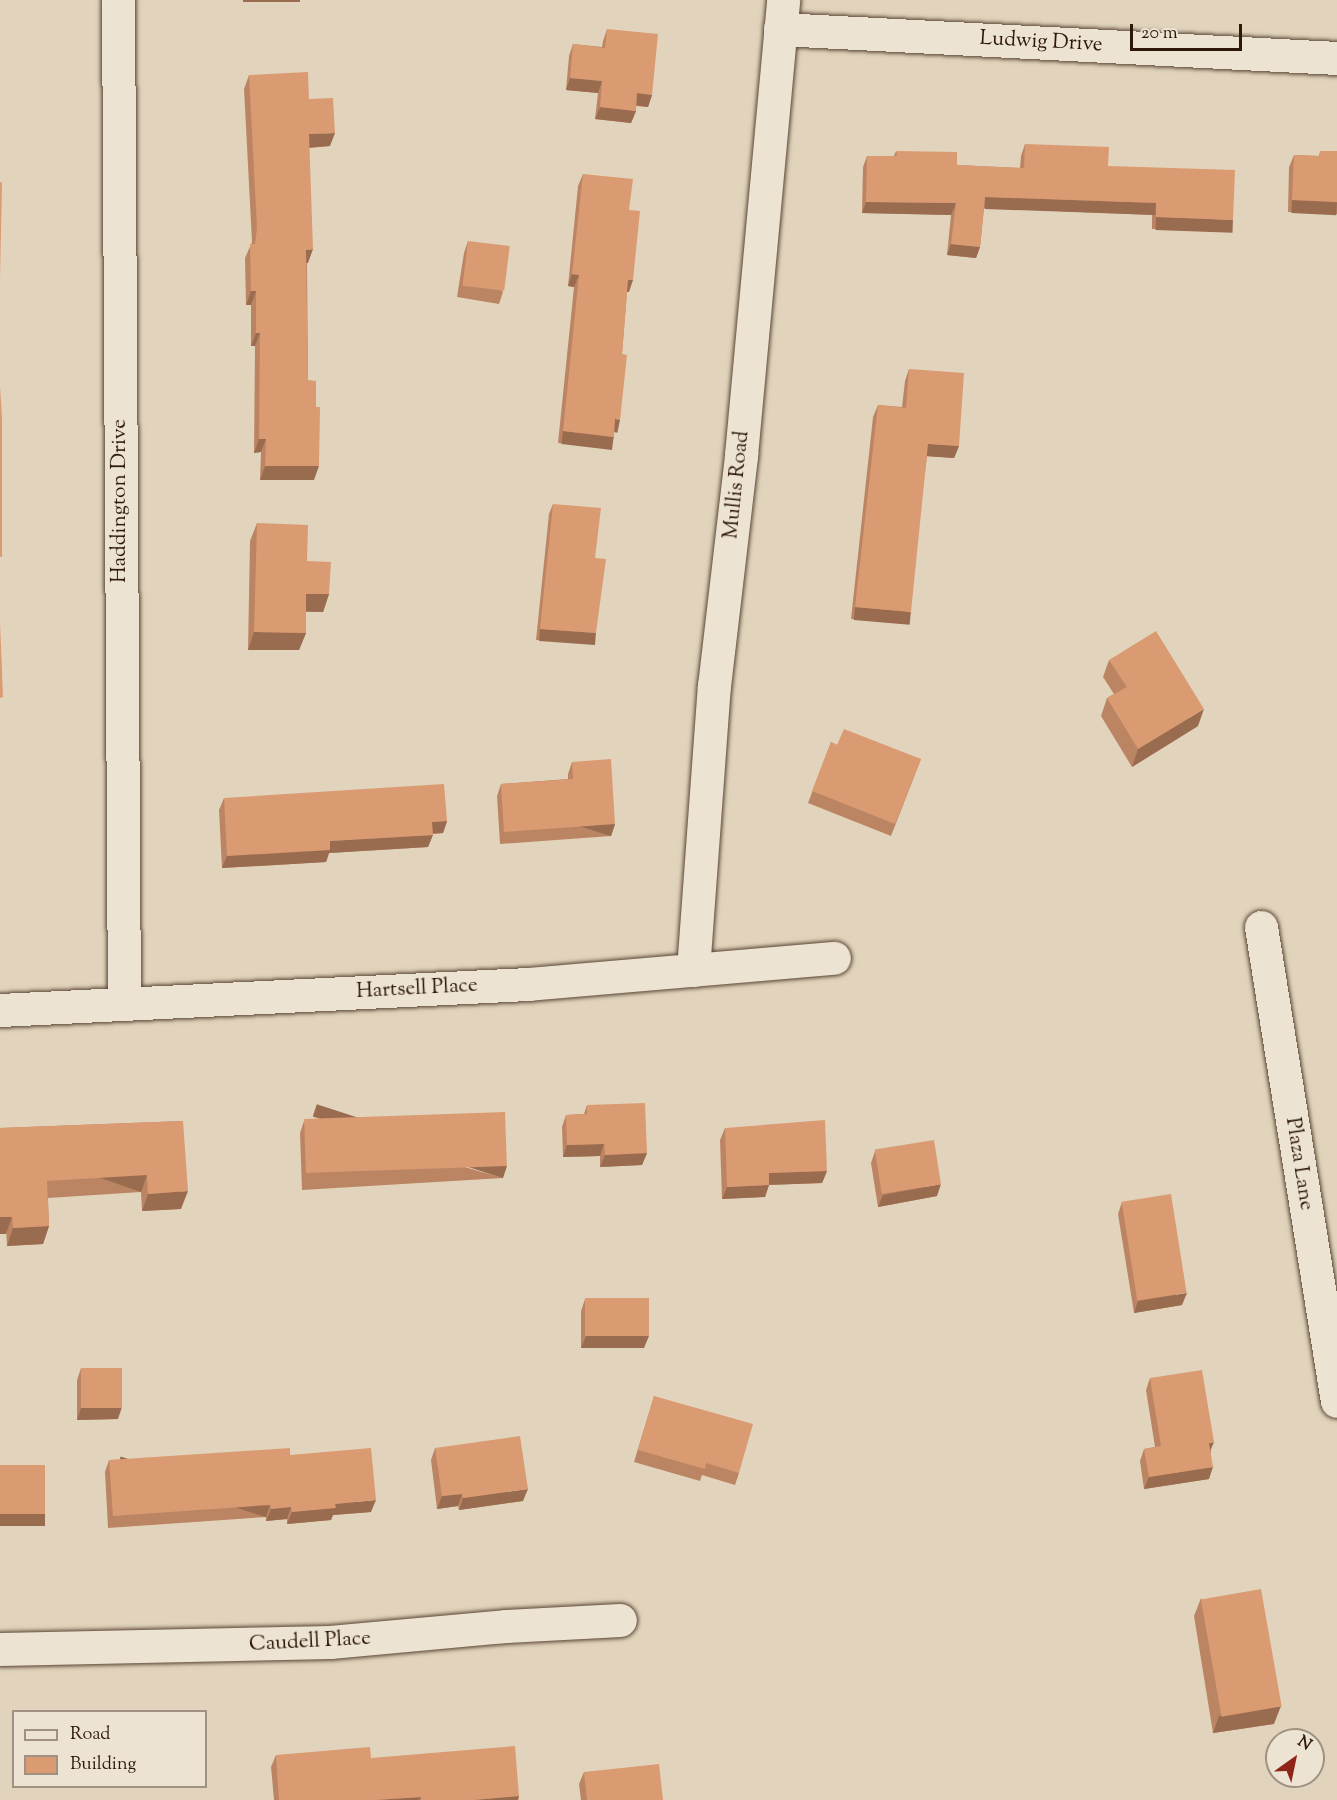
<!DOCTYPE html>
<html>
<head>
<meta charset="utf-8">
<style>
  body { margin:0 }
  #map { position:relative; width:1337px; height:1800px; overflow:hidden; background:#e2d4bc; font-family:"Sorts Mill Goudy",serif }
  div>[style] { position:absolute }
  .roads { filter:drop-shadow(0 0 2px #5a4635) drop-shadow(0 0 2px #5a4635) }
  .minor>* { height:33px; margin:-16.5px; padding:0 16.5px; transform-origin:16.5px; border-radius:16.5px; background:#ece3d3 }
  .wall>* { inset:0; background:#bb8563 }
  .shaded-wall>* { inset:0; background:#996c50; transform-origin:0 0 }
  .building>* { inset:0; background:#da9b73; transform-origin:0 0 }
  span { translate:-50% -50%; white-space:nowrap; text-align:center; line-height:1.15; -webkit-text-stroke:6px #ece3d3; paint-order:stroke }
  .street-label { font-size:21px; color:#2d1708 }
  .legend { position:absolute; left:12px; top:1710px; width:195px; height:78px; box-sizing:border-box; background:#ece3d3; border:2px solid #a09182; margin:0; padding:8px 10px; list-style:none; font-size:18px; color:#2d1708 }
  .legend li { display:flex; align-items:center; gap:12px; height:30px }
  .legend b { width:30px; border:2px solid #a09182 }
  .north { position:absolute; left:1265px; top:1728px; width:60px; height:60px; box-sizing:border-box; background:#ece3d3; border:2px solid #a09182; border-radius:50%; rotate:33deg; font-size:16px; font-weight:700; line-height:24px; text-align:center; color:#2d1708 }
  .north::after { content:''; display:block; margin:auto; width:21px; height:27px; background:#8f2418; clip-path:polygon(50% 0,100% 100%,50% 72%,0 100%) }
  .scale { position:absolute; left:1130px; top:24px; width:112px; height:27px; box-sizing:border-box; border:3px solid #2d1708; border-top:0; padding-left:8px; font-size:18px; line-height:21px; white-space:nowrap; color:#2d1708; -webkit-text-stroke:4px #ece3d3; paint-order:stroke }
</style>
</head>
<body>
<div id="map">
  <div class="roads">
    <div class="minor">
      <div style="left:118px;top:0;width:1002px;rotate:89.66deg"></div>
      <div style="left:780px;top:29px;width:558px;rotate:2.98deg"></div>
      <div style="left:1261px;top:927px;width:480px;rotate:80.9deg"></div>
      <div style="left:693px;top:970px;width:285px;rotate:-85.8deg"></div>
      <div style="left:714px;top:686px;width:233px;rotate:-83.3deg"></div>
      <div style="left:741px;top:455px;width:457px;rotate:-84.7deg"></div>
      <div style="left:0;top:1010px;width:529px;rotate:-2.82deg"></div>
      <div style="left:528px;top:984px;width:307px;rotate:-4.9deg"></div>
      <div style="left:0;top:1649px;width:330px;rotate:-1.2deg"></div>
      <div style="left:330px;top:1642px;width:177px;rotate:-5.2deg"></div>
      <div style="left:506px;top:1626px;width:114px;rotate:-3deg"></div>
    </div>
  </div>
  <div class="wall">
    <div style="clip-path:polygon(607px 29px,652px 95px,648px 107px,636px 106px,636px 111px,631px 123px,595px 119px,598px 93px,566px 90px,569px 56px,573px 44px,602px 47px,603px 41px)"></div>
    <div style="clip-path:polygon(249px 75px,309px 99px,330px 146px,309px 148px,308px 263px,307px 263px,308px 380px,314px 480px,260px 480px,261px 452px,254px 453px,255px 346px,251px 346px,251px 305px,246px 305px,245px 258px,252px 242px,244px 89px)"></div>
    <div style="clip-path:polygon(1025px 144px,1108px 166px,1229px 232px,1152px 229px,1152px 215px,984px 208px,980px 247px,976px 258px,947px 255px,951px 215px,862px 213px,863px 167px,867px 156px,894px 156px,896px 151px,957px 165px,1020px 168px,1021px 156px)"></div>
    <div style="clip-path:polygon(1320px 151px,1337px 151px,1337px 214px,1288px 212px,1289px 167px,1294px 155px,1319px 156px)"></div>
    <div style="clip-path:polygon(583px 174px,629px 210px,629px 292px,627px 292px,622px 354px,620px 420px,616px 432px,614px 432px,614px 437px,609px 449px,558px 443px,574px 287px,568px 286px,578px 186px)"></div>
    <div style="clip-path:polygon(468px 241px,503px 292px,499px 304px,457px 297px,464px 253px)"></div>
    <div style="clip-path:polygon(909px 369px,959px 446px,954px 458px,927px 456px,906px 624px,851px 619px,873px 417px,878px 405px,902px 407px,905px 381px)"></div>
    <div style="clip-path:polygon(553px 504px,595px 558px,596px 633px,592px 644px,536px 640px,549px 514px)"></div>
    <div style="clip-path:polygon(257px 523px,307px 561px,329px 594px,323px 612px,306px 612px,306px 633px,299px 650px,248px 650px,250px 541px)"></div>
    <div style="clip-path:polygon(1109px 660px,1198px 726px,1132px 767px,1101px 716px,1107px 698px,1114px 694px,1103px 677px)"></div>
    <div style="clip-path:polygon(831px 742px,837px 745px,921px 759px,891px 836px,808px 803px)"></div>
    <div style="clip-path:polygon(572px 762px,615px 824px,611px 836px,500px 844px,497px 796px,501px 784px,568px 779px,568px 774px)"></div>
    <div style="clip-path:polygon(224px 798px,447px 821px,443px 833px,433px 834px,428px 847px,329px 853px,326px 862px,222px 868px,219px 810px)"></div>
    <div style="clip-path:polygon(587px 1105px,647px 1153px,642px 1165px,600px 1167px,600px 1156px,563px 1157px,562px 1127px,566px 1115px,584px 1114px)"></div>
    <div style="clip-path:polygon(183px 1121px,181px 1209px,142px 1211px,141px 1192px,48px 1198px,49px 1226px,43px 1244px,7px 1246px,0 1128px)"></div>
    <div style="clip-path:polygon(304px 1121px,503px 1178px,302px 1190px,300px 1133px)"></div>
    <div style="clip-path:polygon(725px 1128px,827px 1171px,822px 1183px,769px 1185px,765px 1197px,722px 1199px,720px 1140px)"></div>
    <div style="clip-path:polygon(875px 1151px,937px 1196px,878px 1207px,871px 1163px)"></div>
    <div style="clip-path:polygon(1122px 1202px,1182px 1305px,1134px 1313px,1118px 1214px)"></div>
    <div style="clip-path:polygon(585px 1299px,644px 1348px,581px 1348px,581px 1311px)"></div>
    <div style="clip-path:polygon(81px 1368px,118px 1419px,77px 1420px,77px 1380px)"></div>
    <div style="clip-path:polygon(1150px 1378px,1211px 1451px,1209px 1479px,1144px 1489px,1140px 1461px,1144px 1449px,1155px 1447px,1146px 1390px)"></div>
    <div style="clip-path:polygon(654px 1396px,739px 1473px,735px 1485px,702px 1475px,700px 1481px,634px 1462px)"></div>
    <div style="clip-path:polygon(435px 1448px,523px 1501px,459px 1510px,458px 1506px,437px 1509px,431px 1460px)"></div>
    <div style="clip-path:polygon(290px 1455px,371px 1512px,333px 1515px,331px 1520px,287px 1524px,287px 1519px,266px 1521px,266px 1517px,108px 1528px,105px 1472px,109px 1460px)"></div>
    <div style="clip-path:polygon(1201px 1598px,1274px 1724px,1213px 1733px,1194px 1616px)"></div>
    <div style="clip-path:polygon(276px 1755px,371px 1758px,519px 1796px,518px 1800px,274px 1800px,271px 1767px)"></div>
    <div style="clip-path:polygon(584px 1772px,663px 1800px,581px 1800px,579px 1784px)"></div>
  </div>
  <div class="shaded-wall">
    <div style="left:243px;top:0;width:57px;height:2px"></div>
    <div style="clip-path:polygon(570px 78px,602px 81px,598px 93px,566px 90px)"></div>
    <div style="clip-path:polygon(637px 93px,652px 95px,648px 107px,633px 105px)"></div>
    <div style="clip-path:polygon(600px 107px,636px 111px,631px 123px,595px 119px)"></div>
    <div style="clip-path:polygon(335px 133px,330px 146px,304px 148px,309px 134px)"></div>
    <div style="left:985px;top:197px;width:171px;height:12px;rotate:2deg"></div>
    <div style="left:1292px;top:200px;width:45px;height:13px;rotate:3deg"></div>
    <div style="clip-path:polygon(866px 202px,956px 203px,951px 215px,862px 213px)"></div>
    <div style="left:1156px;top:217px;width:77px;height:13px;rotate:2deg"></div>
    <div style="clip-path:polygon(951px 244px,980px 247px,976px 258px,947px 255px)"></div>
    <div style="clip-path:polygon(313px 249px,308px 263px,301px 263px,306px 250px)"></div>
    <div style="clip-path:polygon(572px 274px,579px 275px,574px 287px,568px 286px)"></div>
    <div style="clip-path:polygon(628px 280px,633px 280px,629px 292px,624px 292px)"></div>
    <div style="clip-path:polygon(251px 291px,256px 291px,251px 305px,246px 305px)"></div>
    <div style="clip-path:polygon(256px 333px,260px 333px,255px 346px,251px 346px)"></div>
    <div style="left:615px;top:419px;width:5px;height:13px;rotate:11deg"></div>
    <div style="left:563px;top:431px;width:51px;height:13px;rotate:7deg"></div>
    <div style="clip-path:polygon(259px 439px,266px 439px,261px 452px,254px 453px)"></div>
    <div style="clip-path:polygon(928px 444px,959px 446px,954px 458px,924px 456px)"></div>
    <div style="clip-path:polygon(265px 466px,319px 466px,314px 480px,260px 480px)"></div>
    <div style="clip-path:polygon(306px 594px,329px 594px,323px 612px,300px 611px)"></div>
    <div style="left:855px;top:607px;width:56px;height:13px;rotate:5deg"></div>
    <div style="left:540px;top:629px;width:56px;height:12px;rotate:4deg"></div>
    <div style="clip-path:polygon(254px 632px,306px 633px,299px 650px,248px 650px)"></div>
    <div style="clip-path:polygon(1204px 709px,1198px 726px,1132px 767px,1138px 749px)"></div>
    <div style="clip-path:polygon(447px 821px,443px 833px,427px 834px,432px 822px)"></div>
    <div style="left:615px;top:824px;width:13px;height:111px;rotate:108deg"></div>
    <div style="clip-path:polygon(433px 835px,428px 847px,329px 853px,326px 862px,222px 868px,227px 856px,330px 841px)"></div>
    <div style="clip-path:polygon(604px 1144px,600px 1156px,563px 1157px,567px 1145px)"></div>
    <div style="clip-path:polygon(647px 1153px,642px 1165px,600px 1167px,605px 1155px)"></div>
    <div style="left:507px;top:1166px;width:13px;height:200px;rotate:108deg"></div>
    <div style="clip-path:polygon(827px 1171px,822px 1183px,765px 1185px,769px 1173px)"></div>
    <div style="left:147px;top:1175px;width:18px;height:100px;rotate:109deg"></div>
    <div style="clip-path:polygon(941px 1184px,937px 1196px,878px 1207px,883px 1195px)"></div>
    <div style="clip-path:polygon(769px 1185px,765px 1197px,722px 1199px,727px 1187px)"></div>
    <div style="clip-path:polygon(188px 1191px,181px 1209px,142px 1211px,148px 1194px)"></div>
    <div style="clip-path:polygon(0 1217px,12px 1217px,6px 1234px,0 1234px)"></div>
    <div style="clip-path:polygon(49px 1226px,43px 1244px,7px 1246px,13px 1228px)"></div>
    <div style="clip-path:polygon(1187px 1293px,1182px 1305px,1134px 1313px,1138px 1301px)"></div>
    <div style="clip-path:polygon(586px 1336px,649px 1336px,644px 1348px,581px 1348px)"></div>
    <div style="clip-path:polygon(122px 1407px,118px 1419px,77px 1420px,81px 1408px)"></div>
    <div style="clip-path:polygon(1214px 1442px,1209px 1454px,1209px 1443px)"></div>
    <div style="clip-path:polygon(1213px 1467px,1209px 1479px,1144px 1489px,1149px 1477px)"></div>
    <div style="clip-path:polygon(528px 1489px,523px 1501px,459px 1510px,463px 1498px)"></div>
    <div style="clip-path:polygon(462px 1494px,458px 1506px,437px 1509px,442px 1496px)"></div>
    <div style="clip-path:polygon(376px 1500px,371px 1512px,333px 1515px,331px 1520px,287px 1524px,292px 1512px,335px 1504px)"></div>
    <div style="left:270px;top:1505px;width:13px;height:157px;rotate:108deg"></div>
    <div style="clip-path:polygon(291px 1507px,287px 1519px,266px 1521px,271px 1509px)"></div>
    <div style="left:0;top:1514px;width:45px;height:12px"></div>
    <div style="clip-path:polygon(1281px 1706px,1274px 1724px,1213px 1733px,1219px 1716px)"></div>
    <div style="clip-path:polygon(519px 1796px,518px 1800px,473px 1800px)"></div>
    <div style="clip-path:polygon(421px 1797px,419px 1800px,375px 1800px)"></div>
  </div>
  <div class="building">
    <div style="clip-path:polygon(607px 29px,658px 34px,652px 95px,637px 93px,636px 111px,600px 107px,602px 81px,570px 78px,573px 44px,605px 48px)"></div>
    <div style="clip-path:polygon(308px 72px,309px 99px,333px 98px,335px 133px,309px 134px,313px 249px,306px 250px,308px 380px,316px 381px,316px 407px,320px 407px,319px 466px,265px 466px,266px 439px,259px 439px,260px 333px,256px 333px,256px 291px,251px 291px,250px 244px,255px 244px,257px 228px,249px 75px)"></div>
    <div style="clip-path:polygon(1025px 144px,1109px 147px,1108px 166px,1235px 170px,1233px 220px,1156px 217px,1156px 203px,985px 197px,980px 247px,951px 244px,956px 203px,866px 202px,867px 156px,897px 156px,896px 151px,957px 152px,957px 165px,1024px 168px)"></div>
    <div style="clip-path:polygon(1320px 151px,1337px 151px,1337px 202px,1292px 200px,1294px 155px,1320px 156px)"></div>
    <div style="clip-path:polygon(583px 174px,633px 179px,629px 210px,640px 211px,633px 280px,628px 280px,622px 354px,627px 355px,620px 420px,615px 419px,614px 437px,563px 431px,579px 275px,572px 274px)"></div>
    <div style="clip-path:polygon(0 182px,2px 183px,0 279px)"></div>
    <div style="left:468px;top:241px;width:42px;height:45px;rotate:7deg"></div>
    <div style="clip-path:polygon(909px 369px,964px 373px,959px 446px,928px 444px,911px 612px,855px 607px,878px 405px,906px 408px)"></div>
    <div style="clip-path:polygon(0 386px,2px 418px,2px 557px,0 557px)"></div>
    <div style="clip-path:polygon(553px 504px,601px 508px,595px 558px,606px 559px,596px 633px,540px 629px)"></div>
    <div style="clip-path:polygon(257px 523px,308px 525px,307px 561px,331px 562px,329px 594px,306px 594px,306px 633px,254px 632px)"></div>
    <div style="clip-path:polygon(0 622px,3px 697px,0 698px)"></div>
    <div style="clip-path:polygon(1156px 631px,1204px 709px,1138px 749px,1107px 698px,1127px 687px,1109px 660px)"></div>
    <div style="clip-path:polygon(844px 729px,921px 759px,895px 824px,812px 791px,831px 742px,837px 745px)"></div>
    <div style="clip-path:polygon(611px 759px,615px 824px,504px 832px,501px 784px,573px 779px,572px 762px)"></div>
    <div style="clip-path:polygon(444px 784px,447px 821px,432px 822px,433px 835px,330px 841px,330px 850px,227px 856px,224px 798px)"></div>
    <div style="clip-path:polygon(645px 1103px,647px 1153px,605px 1155px,604px 1144px,567px 1145px,566px 1115px,587px 1114px,587px 1105px)"></div>
    <div style="left:505px;top:1112px;width:54px;height:201px;rotate:88deg"></div>
    <div style="clip-path:polygon(825px 1120px,827px 1171px,769px 1173px,769px 1185px,727px 1187px,725px 1128px)"></div>
    <div style="clip-path:polygon(183px 1121px,188px 1191px,148px 1194px,147px 1175px,47px 1181px,49px 1226px,13px 1228px,12px 1217px,0 1217px,0 1128px)"></div>
    <div style="left:934px;top:1140px;width:45px;height:60px;rotate:81deg"></div>
    <div style="left:1171px;top:1194px;width:100px;height:50px;rotate:81deg"></div>
    <div style="left:649px;top:1298px;width:38px;height:64px;rotate:90deg"></div>
    <div style="left:81px;top:1368px;width:41px;height:40px"></div>
    <div style="clip-path:polygon(1202px 1370px,1214px 1442px,1209px 1443px,1213px 1467px,1149px 1477px,1144px 1449px,1161px 1446px,1150px 1378px)"></div>
    <div style="clip-path:polygon(654px 1396px,753px 1424px,739px 1473px,706px 1463px,705px 1469px,638px 1450px)"></div>
    <div style="clip-path:polygon(520px 1436px,528px 1489px,463px 1498px,462px 1494px,442px 1496px,435px 1448px)"></div>
    <div style="clip-path:polygon(290px 1448px,290px 1455px,371px 1448px,376px 1500px,335px 1504px,336px 1508px,292px 1512px,291px 1507px,271px 1509px,270px 1505px,113px 1516px,109px 1460px)"></div>
    <div style="left:0;top:1465px;width:45px;height:49px"></div>
    <div style="left:1261px;top:1589px;width:119px;height:61px;rotate:80deg"></div>
    <div style="clip-path:polygon(515px 1746px,519px 1796px,473px 1800px,421px 1800px,421px 1797px,375px 1800px,279px 1800px,276px 1755px,370px 1747px,371px 1758px)"></div>
    <div style="clip-path:polygon(659px 1764px,663px 1800px,587px 1800px,584px 1772px)"></div>
  </div>
  <div class="street-label">
    <span style="left:1041px;top:42px;rotate:3deg">Ludwig Drive</span>
    <span style="left:737px;top:485px;rotate:-84deg">Mullis Road</span>
    <span style="left:120px;top:501px;rotate:-90deg">Haddington Drive</span>
    <span style="left:417px;top:989px;rotate:-3deg">Hartsell Place</span>
    <span style="left:1299px;top:1164px;rotate:81deg">Plaza Lane</span>
    <span style="left:310px;top:1642px;rotate:-3deg">Caudell Place</span>
  </div>
  <ul class="legend">
  <li><b style="height:8px;background:#ece3d3"></b>Road</li>
  <li><b style="height:16px;background:#da9b73"></b>Building</li>
  </ul>
  <div class="north">N</div>
  <div class="scale">20 m</div>
</div>
</body>
</html>
